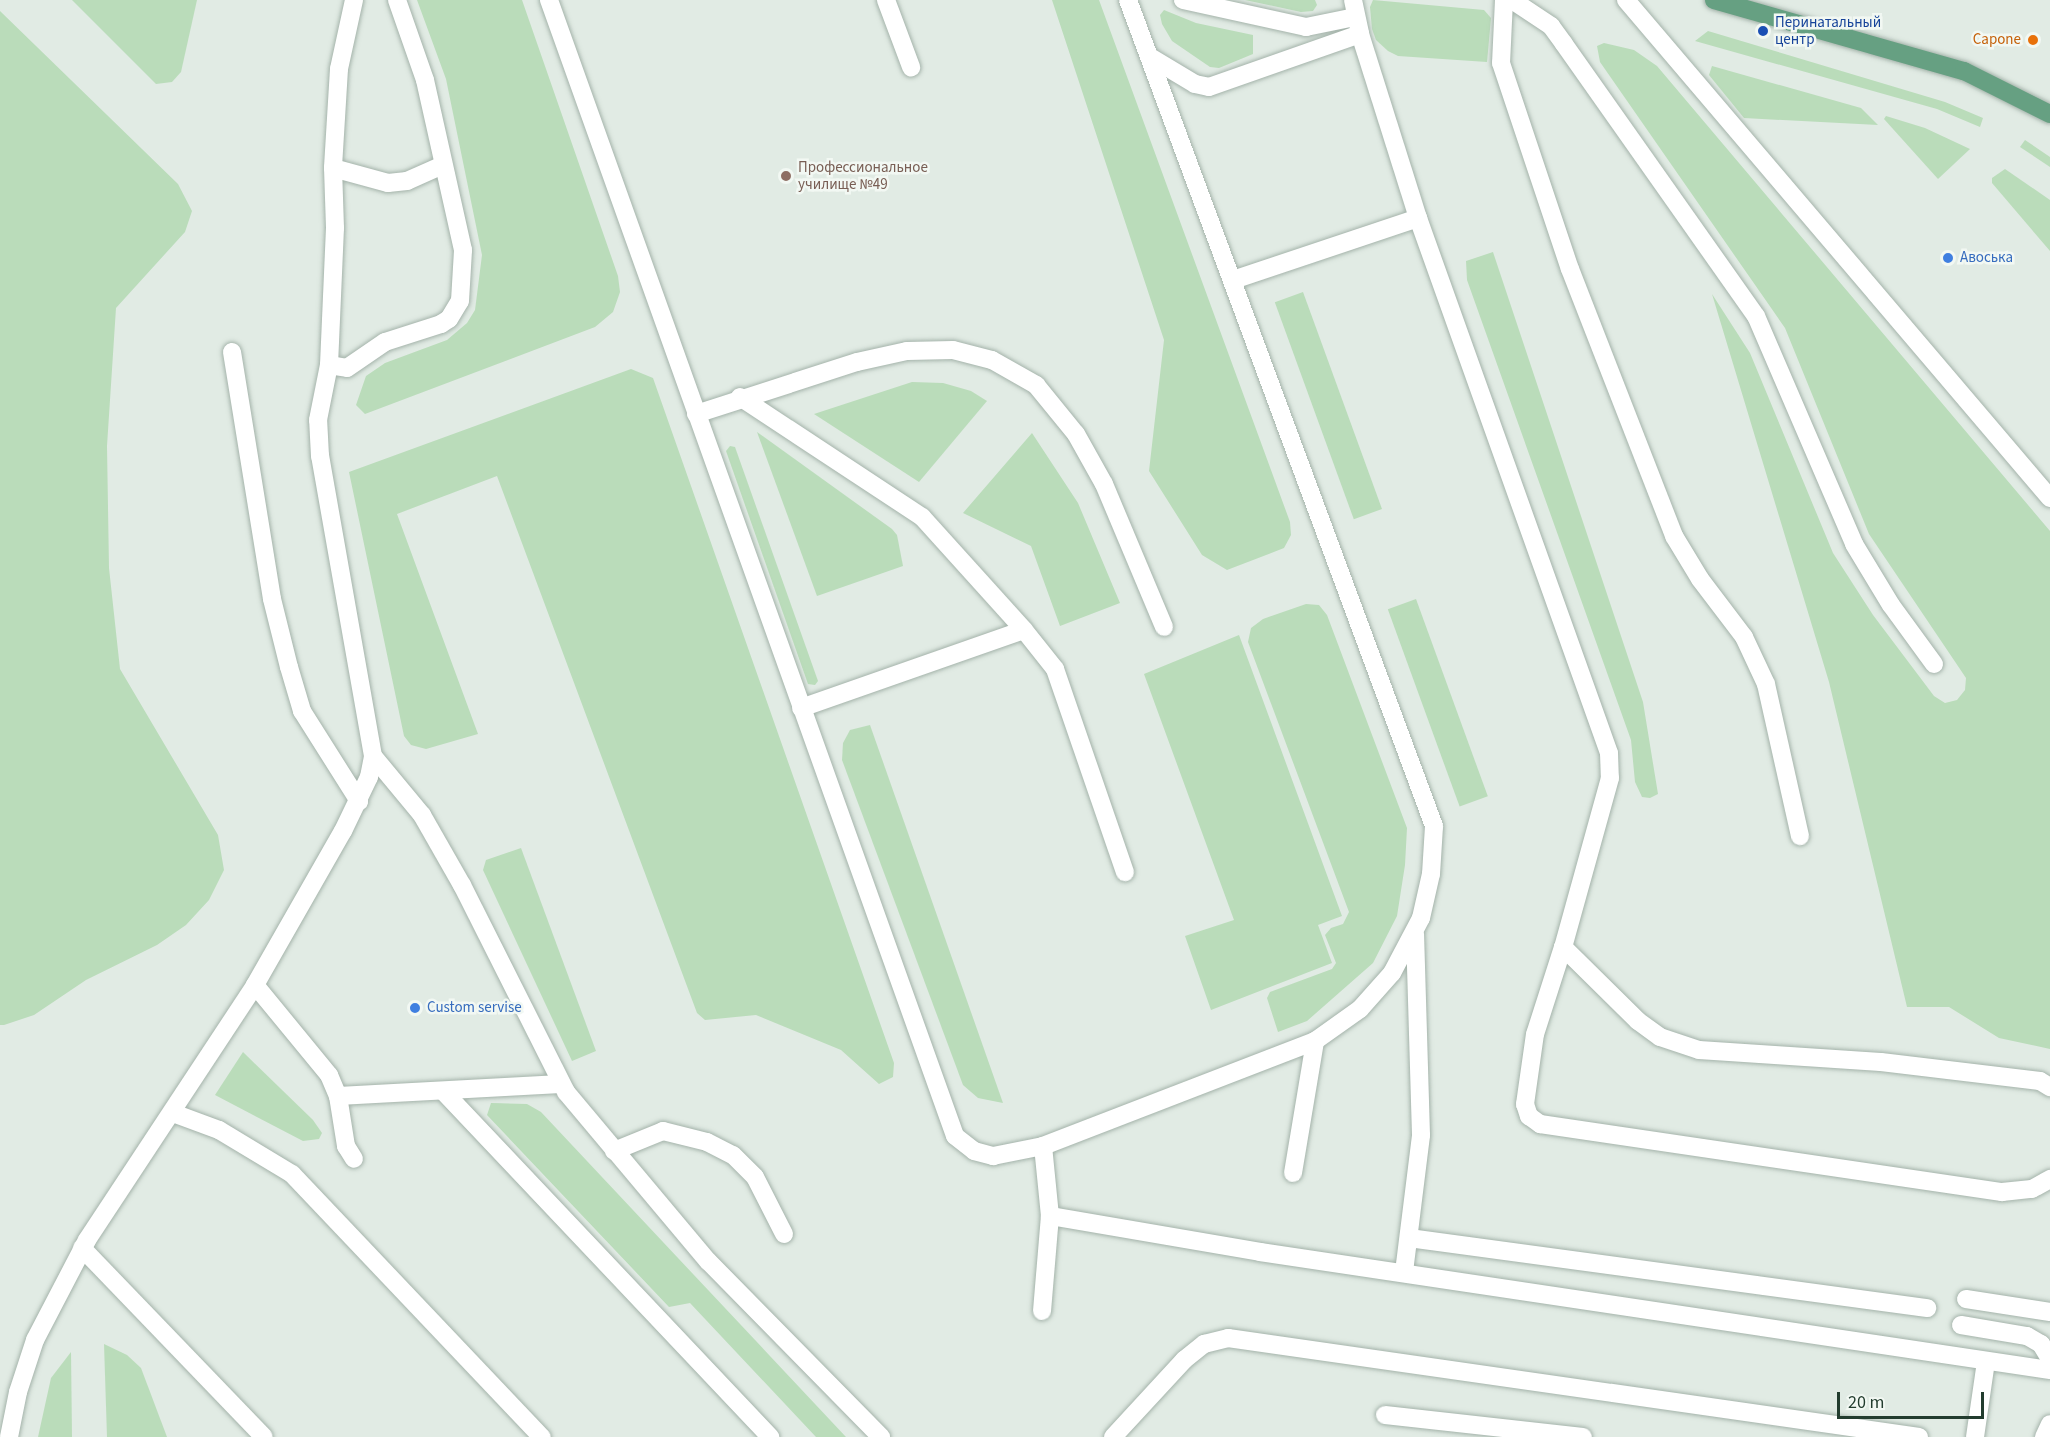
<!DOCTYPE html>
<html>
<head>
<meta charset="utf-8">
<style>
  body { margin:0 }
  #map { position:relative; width:2050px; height:1437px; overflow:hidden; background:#e1ebe4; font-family:"Source Sans 3",sans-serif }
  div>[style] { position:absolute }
  .green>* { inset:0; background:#badcba; transform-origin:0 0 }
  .roads { filter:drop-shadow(0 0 2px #a4b3aa) drop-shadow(0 0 2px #a4b3aa) }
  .service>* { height:18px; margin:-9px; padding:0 9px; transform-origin:9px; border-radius:9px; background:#fff }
  .primary>* { height:18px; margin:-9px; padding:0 9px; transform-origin:9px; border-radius:9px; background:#66a082 }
  .dots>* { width:16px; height:16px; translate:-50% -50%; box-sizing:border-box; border:3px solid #f2f8f3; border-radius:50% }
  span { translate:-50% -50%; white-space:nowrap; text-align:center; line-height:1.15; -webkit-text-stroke:5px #f2f8f3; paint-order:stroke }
  .transit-label { font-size:15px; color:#164399 }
  .left { translate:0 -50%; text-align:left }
  .food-label { font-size:15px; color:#c56008 }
  .right { translate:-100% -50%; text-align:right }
  .education-label { font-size:15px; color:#785e54 }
  .shop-label { font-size:15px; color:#366cbe }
  .scale { position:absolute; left:1837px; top:1392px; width:147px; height:27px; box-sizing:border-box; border:3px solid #223c2e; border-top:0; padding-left:8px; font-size:18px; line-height:21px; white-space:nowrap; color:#223c2e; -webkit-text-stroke:4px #f2f8f3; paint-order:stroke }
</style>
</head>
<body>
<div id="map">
  <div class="green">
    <div style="clip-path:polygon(72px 0,197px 0,181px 72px,172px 82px,156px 84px)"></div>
    <div style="clip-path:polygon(417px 0,522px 0,618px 276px,620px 292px,613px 312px,595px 327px,365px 414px,356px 405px,366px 376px,385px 363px,447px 340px,467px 323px,475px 310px,482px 255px,446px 79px)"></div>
    <div style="clip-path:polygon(1052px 0,1099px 0,1290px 522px,1291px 535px,1284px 548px,1227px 570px,1202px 555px,1149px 471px,1164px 340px)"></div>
    <div style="clip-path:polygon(1245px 0,1315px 0,1317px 5px,1313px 11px,1301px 12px)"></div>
    <div style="clip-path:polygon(1373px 0,1484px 10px,1491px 18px,1487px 62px,1398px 56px,1388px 51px,1376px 40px,1372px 29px,1370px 7px)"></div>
    <div style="clip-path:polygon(1164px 10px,1196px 23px,1253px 35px,1253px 54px,1219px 68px,1210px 67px,1172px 41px,1162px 24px,1160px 15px)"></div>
    <div style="clip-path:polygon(0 11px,178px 184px,192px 211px,185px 232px,116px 308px,107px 446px,109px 568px,120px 669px,218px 835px,224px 870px,209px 900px,186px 925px,157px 945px,86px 980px,34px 1015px,4px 1025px,0 1025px)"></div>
    <div style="clip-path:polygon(1708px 31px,1945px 102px,1983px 118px,1980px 127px,1937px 109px,1695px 41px)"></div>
    <div style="clip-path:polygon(1604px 43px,1634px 50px,1657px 66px,2050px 531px,2050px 1049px,1999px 1038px,1949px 1007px,1907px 1007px,1829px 682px,1712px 294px,1750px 353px,1833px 553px,1873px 615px,1934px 696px,1945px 703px,1957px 700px,1965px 690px,1966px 678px,1869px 534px,1785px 328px,1600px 62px,1597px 46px)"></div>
    <div style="clip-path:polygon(1712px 66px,1861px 108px,1878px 125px,1744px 118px,1709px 75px)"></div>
    <div style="clip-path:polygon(1886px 116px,1925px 128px,1970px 149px,1938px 179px,1884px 119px)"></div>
    <div style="clip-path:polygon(2025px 140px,2050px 157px,2050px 167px,2020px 147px)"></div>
    <div style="clip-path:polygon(2005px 169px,2050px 200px,2050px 251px,1992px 183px,1992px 178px)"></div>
    <div style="clip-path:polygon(1493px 252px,1643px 702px,1658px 794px,1650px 798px,1642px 797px,1635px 782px,1631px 740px,1467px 280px,1466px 261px)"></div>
    <div style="left:1303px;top:292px;width:231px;height:30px;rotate:70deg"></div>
    <div style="clip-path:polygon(631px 369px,653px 378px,894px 1063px,893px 1077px,879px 1084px,841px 1050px,756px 1015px,705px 1020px,697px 1013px,497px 476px,397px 514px,478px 734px,426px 749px,411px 745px,404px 736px,349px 472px)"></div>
    <div style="clip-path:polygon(912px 382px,943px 383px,971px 391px,987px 401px,919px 482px,814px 414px)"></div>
    <div style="clip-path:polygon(757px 432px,892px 529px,897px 535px,903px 566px,817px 596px)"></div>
    <div style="clip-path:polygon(1032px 433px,1078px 503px,1120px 603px,1060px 626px,1031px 546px,963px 513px)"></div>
    <div style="clip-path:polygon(730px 446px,735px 447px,818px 681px,815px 685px,808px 684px,726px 451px)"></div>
    <div style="left:1416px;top:599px;width:210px;height:30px;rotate:70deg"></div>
    <div style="clip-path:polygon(1306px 604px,1319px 605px,1327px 615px,1407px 828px,1405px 865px,1397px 916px,1373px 963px,1307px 1021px,1278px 1032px,1267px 998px,1270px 992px,1332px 969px,1336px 963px,1325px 935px,1331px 928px,1343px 924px,1349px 912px,1248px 642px,1251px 628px,1263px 619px)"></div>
    <div style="clip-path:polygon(1239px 635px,1342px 916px,1318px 925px,1332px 963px,1211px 1010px,1185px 936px,1234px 920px,1144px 674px)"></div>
    <div style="clip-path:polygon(870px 725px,1003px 1103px,978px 1098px,963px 1085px,842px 760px,843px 743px,850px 730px)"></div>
    <div style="clip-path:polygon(521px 848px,596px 1051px,572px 1061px,483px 870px,486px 860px)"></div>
    <div style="clip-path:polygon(243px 1052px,313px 1120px,322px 1133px,319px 1139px,303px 1141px,215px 1095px)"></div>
    <div style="clip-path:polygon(491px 1103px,527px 1104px,541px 1112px,846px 1437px,816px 1437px,690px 1303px,669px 1307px,487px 1115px)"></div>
    <div style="clip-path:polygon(104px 1344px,127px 1355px,141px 1368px,167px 1437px,107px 1437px)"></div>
    <div style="clip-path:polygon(71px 1352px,72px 1437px,38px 1437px,51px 1378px)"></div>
  </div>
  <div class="roads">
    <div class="service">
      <div style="left:354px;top:0;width:71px;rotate:102.3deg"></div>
      <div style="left:339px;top:69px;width:99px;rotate:93.5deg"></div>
      <div style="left:333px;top:168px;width:57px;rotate:15.3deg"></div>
      <div style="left:388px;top:183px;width:19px;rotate:-6deg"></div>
      <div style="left:407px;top:181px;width:39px;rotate:-24deg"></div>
      <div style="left:549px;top:0;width:1206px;rotate:70.33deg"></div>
      <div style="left:955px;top:1136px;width:24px;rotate:38deg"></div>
      <div style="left:974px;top:1151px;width:20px;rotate:15deg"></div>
      <div style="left:993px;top:1156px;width:51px;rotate:-11.3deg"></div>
      <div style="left:1043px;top:1146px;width:70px;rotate:84.3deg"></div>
      <div style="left:1050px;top:1216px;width:213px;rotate:9.7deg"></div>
      <div style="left:1260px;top:1252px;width:799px;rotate:8.5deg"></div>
      <div style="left:886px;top:0;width:72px;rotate:69.5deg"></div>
      <div style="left:1183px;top:0;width:126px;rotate:12.4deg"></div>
      <div style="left:1306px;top:27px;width:50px;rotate:-11.5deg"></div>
      <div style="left:1353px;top:0;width:35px;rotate:78deg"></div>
      <div style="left:1360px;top:34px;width:193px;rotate:72.5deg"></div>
      <div style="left:1418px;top:218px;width:568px;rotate:70.35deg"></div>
      <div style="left:1609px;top:753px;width:25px;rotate:88deg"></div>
      <div style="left:1610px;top:778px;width:175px;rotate:105.5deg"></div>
      <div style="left:1563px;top:947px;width:105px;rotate:44.6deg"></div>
      <div style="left:1638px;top:1021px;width:27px;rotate:36deg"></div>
      <div style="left:1660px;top:1037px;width:41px;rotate:18.4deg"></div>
      <div style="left:1699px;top:1050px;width:182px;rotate:3.8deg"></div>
      <div style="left:1881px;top:1062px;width:160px;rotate:6.8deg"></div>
      <div style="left:2040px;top:1081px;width:12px;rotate:31deg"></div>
      <div style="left:1504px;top:0;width:63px;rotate:92.7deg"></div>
      <div style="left:1501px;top:63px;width:217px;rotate:71.5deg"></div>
      <div style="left:1570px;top:269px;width:287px;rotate:68.7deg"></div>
      <div style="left:1674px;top:536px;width:50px;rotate:58.8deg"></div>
      <div style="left:1700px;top:579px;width:73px;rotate:52.8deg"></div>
      <div style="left:1744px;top:637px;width:52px;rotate:64.9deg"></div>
      <div style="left:1766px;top:684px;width:156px;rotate:77.4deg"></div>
      <div style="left:1512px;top:0;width:47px;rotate:33.7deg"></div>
      <div style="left:1551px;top:26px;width:22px;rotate:54deg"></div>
      <div style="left:1564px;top:44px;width:333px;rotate:54.8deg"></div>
      <div style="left:1756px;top:316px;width:248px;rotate:66.7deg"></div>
      <div style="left:1854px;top:544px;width:71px;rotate:58.8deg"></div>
      <div style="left:1891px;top:605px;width:73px;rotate:53.9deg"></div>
      <div style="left:1626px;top:0;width:654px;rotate:49.59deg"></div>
      <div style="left:1150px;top:57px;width:52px;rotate:31deg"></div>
      <div style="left:1195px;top:84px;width:14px;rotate:12deg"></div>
      <div style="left:1209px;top:87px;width:160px;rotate:-19.3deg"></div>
      <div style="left:1233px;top:280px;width:195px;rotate:-18.5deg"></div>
      <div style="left:232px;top:352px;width:250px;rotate:80.8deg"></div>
      <div style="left:272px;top:599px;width:70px;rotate:76deg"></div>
      <div style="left:289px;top:667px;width:46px;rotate:73.5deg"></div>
      <div style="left:302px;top:711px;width:107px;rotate:57.7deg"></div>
      <div style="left:329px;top:365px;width:18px;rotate:9deg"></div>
      <div style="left:347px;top:368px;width:46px;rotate:-34.4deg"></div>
      <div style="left:385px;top:342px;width:59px;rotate:-17.8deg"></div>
      <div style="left:441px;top:324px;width:9px;rotate:-32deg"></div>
      <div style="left:449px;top:319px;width:21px;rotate:-59deg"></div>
      <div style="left:460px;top:301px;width:51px;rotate:-86.6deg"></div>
      <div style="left:463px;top:250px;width:174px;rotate:-102.6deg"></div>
      <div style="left:425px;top:80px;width:85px;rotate:-109.3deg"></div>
      <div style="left:740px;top:397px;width:218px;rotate:33.4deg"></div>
      <div style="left:922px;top:517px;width:152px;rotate:47.9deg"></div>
      <div style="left:696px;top:414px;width:169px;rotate:-17.9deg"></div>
      <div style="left:857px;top:362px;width:51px;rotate:-12.4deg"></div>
      <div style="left:907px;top:351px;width:46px;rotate:-1.2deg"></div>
      <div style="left:953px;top:350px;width:40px;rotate:14.4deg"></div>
      <div style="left:992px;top:360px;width:51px;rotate:29.6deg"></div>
      <div style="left:1036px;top:385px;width:63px;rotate:50.8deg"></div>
      <div style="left:1076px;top:434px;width:57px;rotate:60.8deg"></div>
      <div style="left:1104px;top:484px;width:155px;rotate:67.2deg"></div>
      <div style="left:801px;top:708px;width:236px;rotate:-19.3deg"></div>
      <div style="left:1024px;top:630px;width:50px;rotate:51.5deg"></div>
      <div style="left:1055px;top:669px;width:215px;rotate:71deg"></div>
      <div style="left:373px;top:756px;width:77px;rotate:50.3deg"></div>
      <div style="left:422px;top:815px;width:81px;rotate:60.3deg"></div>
      <div style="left:462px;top:885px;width:232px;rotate:63.3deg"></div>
      <div style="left:566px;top:1092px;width:221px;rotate:50deg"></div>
      <div style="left:708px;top:1261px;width:247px;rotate:45.5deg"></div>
      <div style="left:1563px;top:947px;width:91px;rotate:107.8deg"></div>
      <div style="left:1535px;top:1034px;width:71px;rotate:98.1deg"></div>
      <div style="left:1525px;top:1104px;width:13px;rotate:72deg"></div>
      <div style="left:1529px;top:1116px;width:14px;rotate:36deg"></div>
      <div style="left:1540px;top:1124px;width:467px;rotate:8.4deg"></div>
      <div style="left:2002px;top:1192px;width:30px;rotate:-6deg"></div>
      <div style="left:2032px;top:1189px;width:21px;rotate:-29deg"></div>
      <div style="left:255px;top:985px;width:117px;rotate:50.6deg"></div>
      <div style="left:329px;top:1075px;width:23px;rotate:67deg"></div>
      <div style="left:338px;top:1096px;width:51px;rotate:80.9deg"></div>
      <div style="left:346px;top:1146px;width:15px;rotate:58deg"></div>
      <div style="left:444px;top:1092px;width:475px;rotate:46.6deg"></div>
      <div style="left:338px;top:1096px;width:223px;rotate:-3.1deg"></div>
      <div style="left:173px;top:1113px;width:49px;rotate:20.3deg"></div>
      <div style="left:219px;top:1130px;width:85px;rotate:31.1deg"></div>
      <div style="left:292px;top:1174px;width:363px;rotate:46.5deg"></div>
      <div style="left:1043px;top:1146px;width:292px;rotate:-21.1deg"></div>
      <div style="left:1315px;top:1041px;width:55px;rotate:-35.4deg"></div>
      <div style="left:1360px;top:1009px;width:48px;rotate:-48.4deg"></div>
      <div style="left:1392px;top:973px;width:62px;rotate:-62.2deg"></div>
      <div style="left:1421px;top:918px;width:45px;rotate:-77.2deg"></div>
      <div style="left:1431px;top:874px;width:48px;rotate:-86.4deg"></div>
      <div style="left:1434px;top:826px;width:881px;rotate:-110.33deg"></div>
      <div style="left:614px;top:1151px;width:53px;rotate:-22.2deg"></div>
      <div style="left:663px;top:1131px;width:45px;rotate:14deg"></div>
      <div style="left:707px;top:1142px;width:29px;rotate:27deg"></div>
      <div style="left:733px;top:1155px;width:31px;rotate:45deg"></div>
      <div style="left:755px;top:1177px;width:64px;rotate:63deg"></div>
      <div style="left:1293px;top:1173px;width:134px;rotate:-80.5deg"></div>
      <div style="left:1409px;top:1238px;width:523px;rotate:7.7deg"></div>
      <div style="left:82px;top:1248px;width:262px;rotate:46.1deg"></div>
      <div style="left:1404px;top:1272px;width:138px;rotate:-82.9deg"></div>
      <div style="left:1421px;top:1135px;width:201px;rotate:-91.7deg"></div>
      <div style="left:1966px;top:1299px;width:85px;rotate:8.8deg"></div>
      <div style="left:1042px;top:1311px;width:95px;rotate:-85.2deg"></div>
      <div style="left:1961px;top:1325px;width:67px;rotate:9.5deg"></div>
      <div style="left:2027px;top:1336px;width:16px;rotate:30deg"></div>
      <div style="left:2041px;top:1344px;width:17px;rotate:59deg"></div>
      <div style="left:1385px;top:1415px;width:199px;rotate:6.3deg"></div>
      <div style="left:9px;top:1437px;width:46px;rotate:-78.7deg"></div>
      <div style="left:18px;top:1392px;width:55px;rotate:-71.9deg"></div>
      <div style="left:35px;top:1340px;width:113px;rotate:-62.5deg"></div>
      <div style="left:87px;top:1240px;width:305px;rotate:-56.6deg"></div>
      <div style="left:255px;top:985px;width:177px;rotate:-60.3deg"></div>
      <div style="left:343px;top:831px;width:60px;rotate:-64.3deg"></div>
      <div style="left:369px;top:777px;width:21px;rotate:-79deg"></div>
      <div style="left:373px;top:756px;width:305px;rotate:-100deg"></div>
      <div style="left:320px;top:456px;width:36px;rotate:-93deg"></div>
      <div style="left:318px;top:420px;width:56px;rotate:-78.7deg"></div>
      <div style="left:329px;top:365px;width:137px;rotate:-87.5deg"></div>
      <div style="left:335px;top:228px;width:60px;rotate:-91.9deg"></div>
      <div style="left:1113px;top:1437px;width:105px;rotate:-47.3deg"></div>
      <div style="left:1184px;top:1360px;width:26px;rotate:-39deg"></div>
      <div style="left:1204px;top:1344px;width:25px;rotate:-14deg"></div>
      <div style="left:1228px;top:1338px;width:698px;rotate:8.15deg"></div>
      <div style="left:1975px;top:1437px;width:76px;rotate:-81.7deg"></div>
      <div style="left:2044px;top:1437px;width:14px;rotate:-65deg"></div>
    </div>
    <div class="primary">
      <div style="left:1714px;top:0;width:260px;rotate:15.9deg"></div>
      <div style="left:1964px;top:71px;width:96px;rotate:26.6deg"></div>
    </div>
  </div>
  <div class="dots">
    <div style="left:1763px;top:31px;background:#1a4fb4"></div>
    <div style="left:2033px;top:40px;background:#e8710a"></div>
    <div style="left:786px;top:176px;background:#8d6e63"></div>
    <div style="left:1948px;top:258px;background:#3f7fe0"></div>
    <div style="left:415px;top:1008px;background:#3f7fe0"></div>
  </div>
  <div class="transit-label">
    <span class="left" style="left:1775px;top:31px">Перинатальный<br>центр</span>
  </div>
  <div class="food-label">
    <span class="right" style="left:2021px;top:40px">Capone</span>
  </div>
  <div class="education-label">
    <span class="left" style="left:798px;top:176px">Профессиональное<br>училище №49</span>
  </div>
  <div class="shop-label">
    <span class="left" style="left:1960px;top:258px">Авоська</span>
    <span class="left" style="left:427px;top:1008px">Custom servise</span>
  </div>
  <div class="scale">20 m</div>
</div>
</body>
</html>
